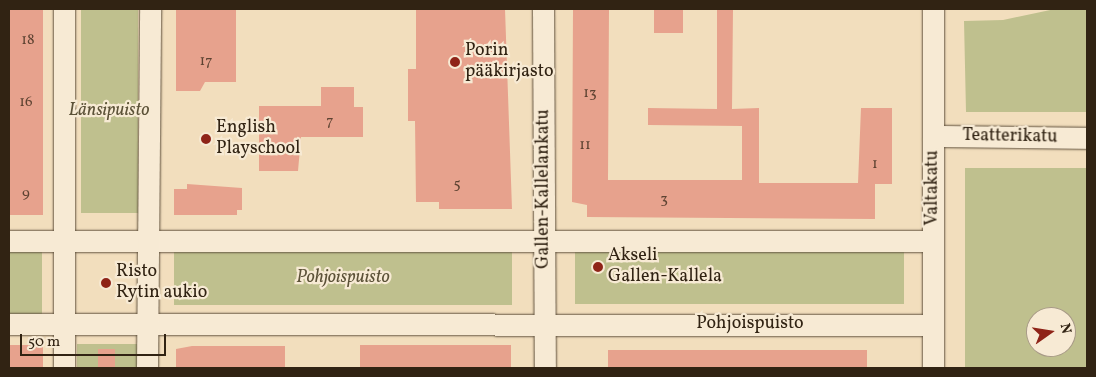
<!DOCTYPE html>
<html>
<head>
<meta charset="utf-8">
<style>
  body { margin:0 }
  #map { position:relative; width:1096px; height:377px; overflow:hidden; background:#f2debd; font-family:Vollkorn,serif }
  div>[style] { position:absolute }
  .green>* { inset:0; background:#bfc08e; transform-origin:0 0 }
  .building>* { inset:0; background:#e7a28d; transform-origin:0 0 }
  .roads { filter:drop-shadow(0 0 1px #61523e) drop-shadow(0 0 1px #61523e) }
  .minor>* { height:21px; margin:-10.5px; padding:0 10.5px; transform-origin:10.5px; border-radius:10.5px; background:#f7ead4 }
  .dots>* { width:14px; height:14px; translate:-50% -50%; box-sizing:border-box; border:2px solid #f7ead4; border-radius:50% }
  span { translate:-50% -50%; white-space:nowrap; text-align:center; line-height:1.15; -webkit-text-stroke:4.5px #f7ead4; paint-order:stroke }
  .number-label { font-size:15px; color:#5e4332 }
  .number-label span { -webkit-text-stroke-width:0 }
  .poi-label { font-size:18px; color:#312313 }
  .left { translate:0 -50%; text-align:left }
  .park-label { font-size:18px; color:#5c5238; font-style:italic }
  .street-label { font-size:18px; color:#312313 }
  .frame { position:absolute; inset:0; border:10px solid #312313; pointer-events:none }
  .north { position:absolute; left:1026px; top:307px; width:50px; height:50px; box-sizing:border-box; background:#f7ead4; border:1px solid #a89a87; border-radius:50%; rotate:77deg; font-size:14px; font-weight:700; line-height:20px; text-align:center; color:#312313 }
  .north::after { content:''; display:block; margin:auto; width:18px; height:22px; background:#8f2418; clip-path:polygon(50% 0,100% 100%,50% 72%,0 100%) }
  .scale { position:absolute; left:20px; top:334px; width:146px; height:22px; box-sizing:border-box; border:2px solid #312313; border-top:0; padding-left:6px; font-size:15px; line-height:18px; white-space:nowrap; color:#312313; -webkit-text-stroke:4px #f7ead4; paint-order:stroke }
</style>
</head>
<body>
<div id="map">
  <div class="green">
    <div style="left:81px;top:9px;width:57px;height:204px"></div>
    <div style="clip-path:polygon(1055px 9px,1087px 9px,1087px 112px,966px 112px,964px 21px,1003px 20px)"></div>
    <div style="clip-path:polygon(evenodd,965px 168px,1087px 168px,1087px 368px,965px 368px,965px 168px,1036px 317px,1066px 317px,1066px 347px,1036px 347px,1036px 317px)"></div>
    <div style="left:9px;top:250px;width:33px;height:65px"></div>
    <div style="left:174px;top:252px;width:338px;height:53px"></div>
    <div style="left:904px;top:252px;width:52px;height:329px;rotate:90deg"></div>
    <div style="left:137px;top:344px;width:24px;height:60px;rotate:90deg"></div>
  </div>
  <div class="building">
    <div style="left:10px;top:9px;width:33px;height:206px"></div>
    <div style="clip-path:polygon(176px 9px,236px 9px,236px 82px,205px 82px,200px 91px,176px 91px)"></div>
    <div style="clip-path:polygon(416px 9px,505px 9px,512px 209px,439px 209px,439px 202px,416px 202px,415px 121px,408px 121px,408px 69px,416px 69px)"></div>
    <div style="clip-path:polygon(573px 9px,609px 9px,608px 180px,742px 180px,742px 126px,648px 125px,648px 108px,717px 109px,717px 9px,733px 9px,732px 109px,759px 108px,759px 183px,858px 183px,861px 108px,892px 108px,892px 184px,875px 184px,875px 219px,587px 217px,587px 205px,572px 202px)"></div>
    <div style="left:654px;top:9px;width:29px;height:24px"></div>
    <div style="clip-path:polygon(321px 87px,354px 87px,354px 107px,363px 107px,363px 137px,301px 137px,298px 171px,259px 171px,259px 106px,321px 106px)"></div>
    <div style="clip-path:polygon(187px 184px,242px 188px,242px 210px,237px 210px,237px 215px,174px 215px,174px 189px,187px 189px)"></div>
    <div style="left:9px;top:345px;width:34px;height:23px"></div>
    <div style="left:360px;top:345px;width:151px;height:23px"></div>
    <div style="clip-path:polygon(192px 346px,285px 346px,285px 368px,176px 368px,176px 349px)"></div>
    <div style="left:98px;top:349px;width:17px;height:19px"></div>
    <div style="left:608px;top:350px;width:259px;height:18px"></div>
  </div>
  <div class="roads">
    <div class="minor">
      <div style="left:543px;top:9px;width:359px;rotate:89.7deg"></div>
      <div style="left:933px;top:136px;width:154px;rotate:0.7deg"></div>
      <div style="left:9px;top:241px;width:924px"></div>
      <div style="left:9px;top:324px;width:924px;rotate:0.06deg"></div>
      <div style="left:64px;top:368px;width:359px;rotate:-90deg"></div>
      <div style="left:147px;top:368px;width:359px;rotate:-89.5deg"></div>
      <div style="left:933px;top:368px;width:359px;rotate:-90deg"></div>
    </div>
  </div>
  <div class="dots">
    <div style="left:455px;top:62px;background:#8f2418"></div>
    <div style="left:206px;top:139px;background:#8f2418"></div>
    <div style="left:598px;top:267px;background:#8f2418"></div>
    <div style="left:106px;top:283px;background:#8f2418"></div>
  </div>
  <div class="number-label">
    <span style="left:28px;top:41px">18</span>
    <span style="left:206px;top:62px">17</span>
    <span style="left:590px;top:94px">13</span>
    <span style="left:26px;top:103px">16</span>
    <span style="left:330px;top:122px">7</span>
    <span style="left:585px;top:146px">11</span>
    <span style="left:875px;top:165px">1</span>
    <span style="left:457px;top:185px">5</span>
    <span style="left:26px;top:194px">9</span>
    <span style="left:664px;top:200px">3</span>
  </div>
  <div class="poi-label">
    <span class="left" style="left:465px;top:62px">Porin<br>pääkirjasto</span>
    <span class="left" style="left:216px;top:139px">English<br>Playschool</span>
    <span class="left" style="left:608px;top:267px">Akseli<br>Gallen-Kallela</span>
    <span class="left" style="left:116px;top:283px">Risto<br>Rytin aukio</span>
  </div>
  <div class="park-label">
    <span style="left:109px;top:111px">Länsipuisto</span>
    <span style="left:343px;top:278px">Pohjoispuisto</span>
  </div>
  <div class="street-label">
    <span style="left:1010px;top:137px;rotate:1deg">Teatterikatu</span>
    <span style="left:933px;top:188px;rotate:-90deg">Valtakatu</span>
    <span style="left:544px;top:189px;rotate:-90deg">Gallen-Kallelankatu</span>
    <span style="left:750px;top:324px">Pohjoispuisto</span>
  </div>
  <div class="frame"></div>
  <div class="north">N</div>
  <div class="scale">50 m</div>
</div>
</body>
</html>
